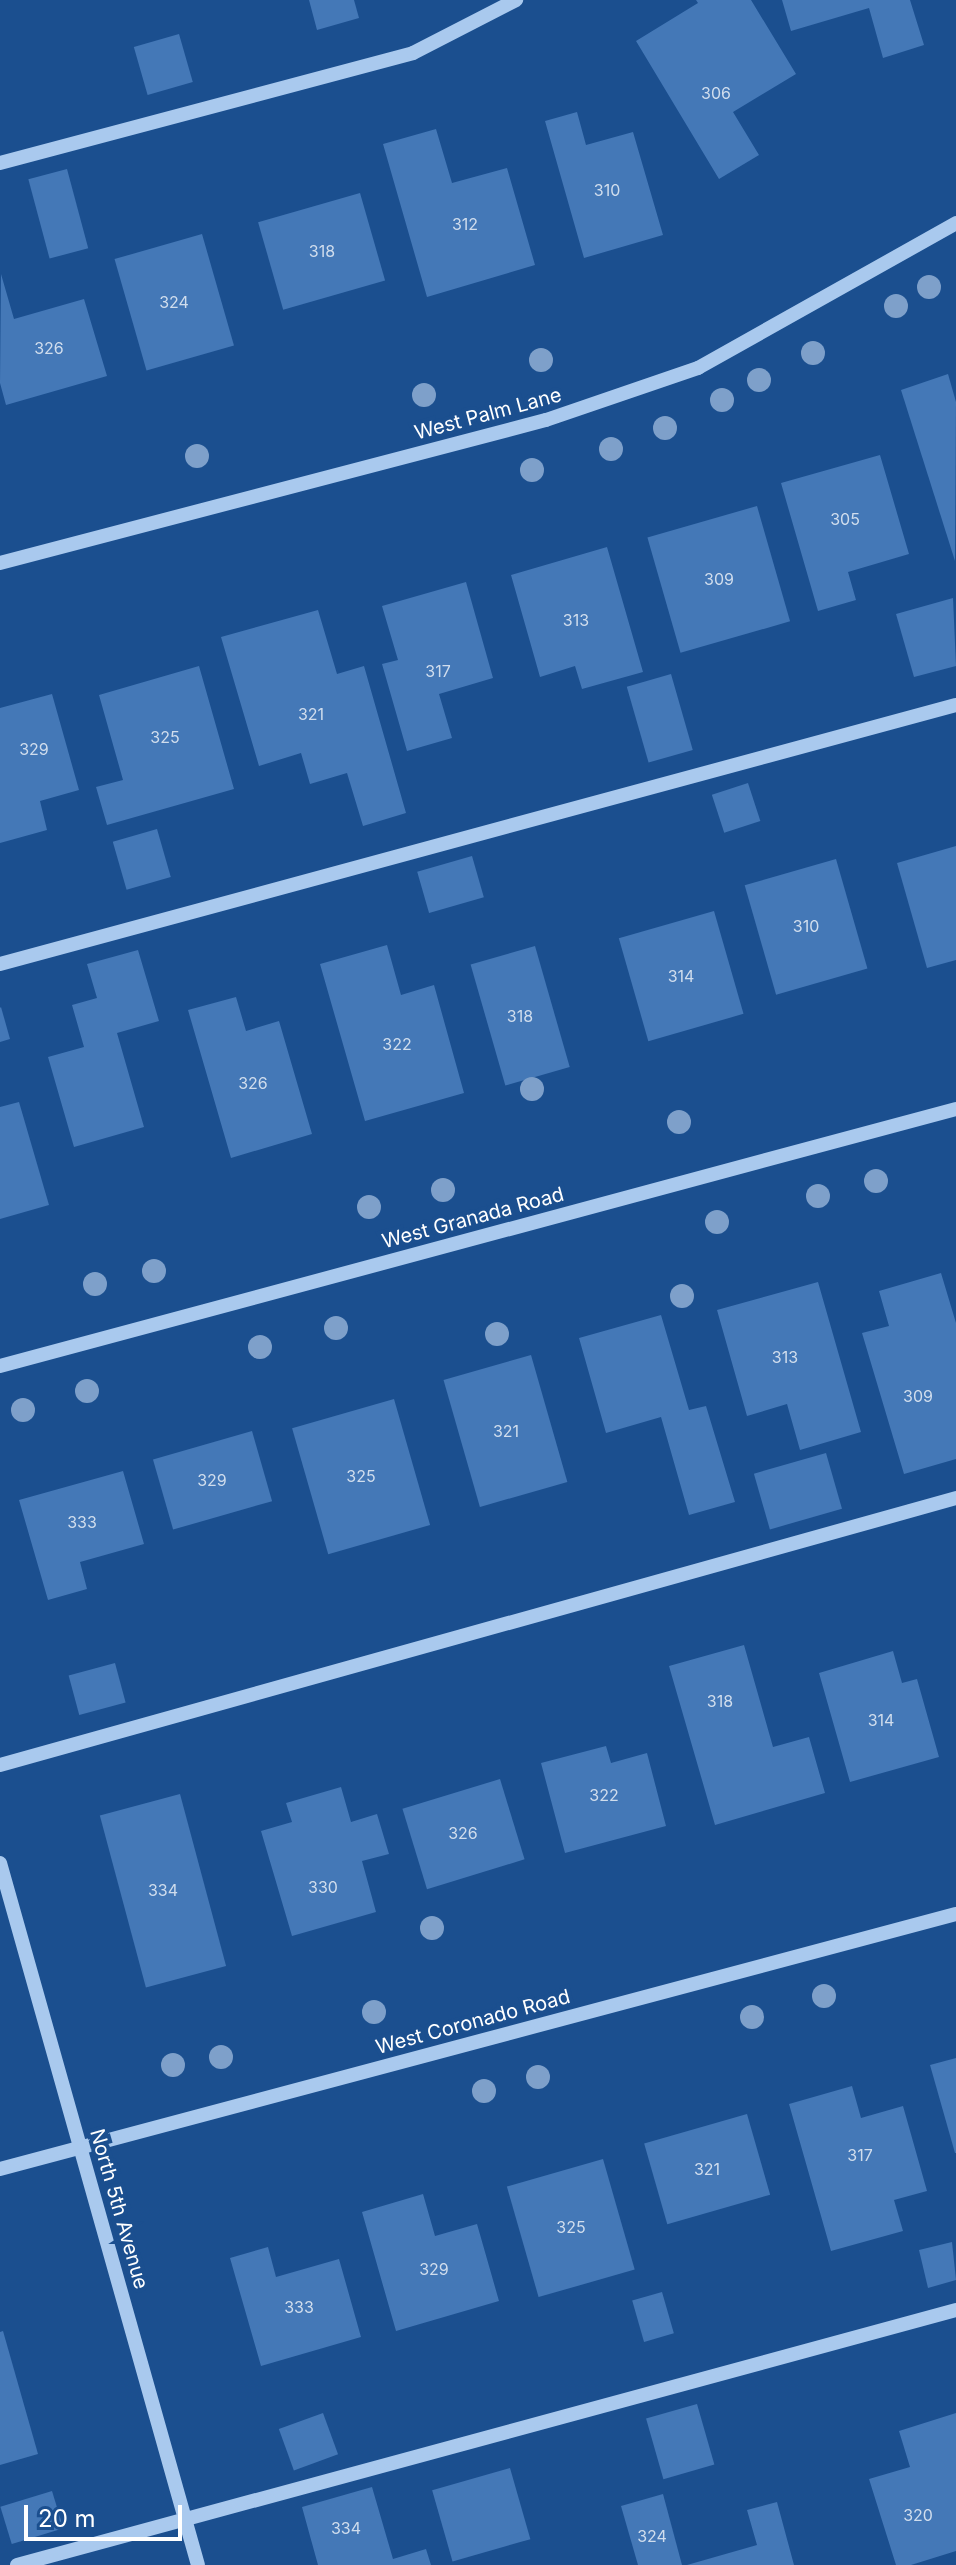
<!DOCTYPE html>
<html>
<head>
<meta charset="utf-8">
<style>
  body { margin:0 }
  #map { position:relative; width:956px; height:2565px; overflow:hidden; background:#1b4f8f; font-family:Inter,sans-serif }
  div>[style] { position:absolute }
  .building>* { inset:0; background:#4478b7; transform-origin:0 0 }
  .minor>* { height:14px; margin:-7px; padding:0 7px; transform-origin:7px; border-radius:7px; background:#a9c9ee }
  .trees>* { width:24px; height:24px; margin:-12px; border-radius:50%; background:#7ea0ca }
  span { translate:-50% -50%; white-space:nowrap; text-align:center; line-height:1.15; -webkit-text-stroke:8px #1b4f8f; paint-order:stroke }
  .number-label { font-size:16px; color:#d0dded }
  .number-label span { -webkit-text-stroke-width:0 }
  .street-label { font-size:20px; color:#fff }
  .scale { position:absolute; left:24px; top:2505px; width:158px; height:36px; box-sizing:border-box; border:4px solid #fff; border-top:0; padding-left:10px; font-size:24px; line-height:28px; white-space:nowrap; color:#fff; -webkit-text-stroke:6px #1b4f8f; paint-order:stroke }
</style>
</head>
<body>
<div id="map">
  <div class="building">
    <div style="clip-path:polygon(309px 0,354px 0,359px 18px,317px 30px)"></div>
    <div style="clip-path:polygon(696px 0,751px 0,796px 74px,733px 112px,759px 155px,719px 179px,636px 41px,698px 3px)"></div>
    <div style="clip-path:polygon(782px 0,910px 0,924px 45px,883px 58px,869px 8px,791px 31px)"></div>
    <div style="left:179px;top:34px;width:50px;height:47px;rotate:74deg"></div>
    <div style="clip-path:polygon(577px 112px,586px 145px,633px 132px,663px 235px,584px 258px,545px 121px)"></div>
    <div style="clip-path:polygon(436px 129px,452px 183px,507px 168px,535px 265px,427px 297px,383px 144px)"></div>
    <div style="left:67px;top:169px;width:82px;height:40px;rotate:75deg"></div>
    <div style="left:360px;top:193px;width:91px;height:106px;rotate:74deg"></div>
    <div style="left:202px;top:234px;width:116px;height:91px;rotate:74deg"></div>
    <div style="clip-path:polygon(1px 274px,14px 319px,84px 299px,107px 376px,6px 405px,0 383px)"></div>
    <div style="clip-path:polygon(948px 374px,956px 402px,955px 561px,901px 390px)"></div>
    <div style="clip-path:polygon(880px 455px,909px 554px,848px 572px,856px 600px,818px 611px,781px 483px)"></div>
    <div style="left:757px;top:506px;width:120px;height:114px;rotate:74deg"></div>
    <div style="clip-path:polygon(607px 547px,643px 672px,582px 689px,575px 666px,540px 677px,511px 575px)"></div>
    <div style="clip-path:polygon(466px 582px,493px 678px,439px 694px,452px 738px,407px 751px,382px 664px,398px 660px,382px 606px)"></div>
    <div style="clip-path:polygon(953px 598px,956px 666px,914px 677px,896px 614px)"></div>
    <div style="clip-path:polygon(318px 610px,337px 674px,364px 666px,406px 813px,363px 826px,347px 773px,310px 784px,301px 753px,259px 766px,221px 637px)"></div>
    <div style="clip-path:polygon(199px 666px,234px 789px,107px 825px,96px 787px,123px 780px,99px 695px)"></div>
    <div style="left:671px;top:674px;width:79px;height:46px;rotate:74deg"></div>
    <div style="clip-path:polygon(52px 694px,79px 790px,40px 801px,47px 830px,0 843px,0 708px)"></div>
    <div style="left:748px;top:783px;width:40px;height:38px;rotate:72deg"></div>
    <div style="left:157px;top:829px;width:50px;height:46px;rotate:74deg"></div>
    <div style="clip-path:polygon(956px 846px,956px 960px,927px 968px,897px 863px)"></div>
    <div style="left:472px;top:856px;width:43px;height:57px;rotate:74deg"></div>
    <div style="left:836px;top:859px;width:114px;height:95px;rotate:74deg"></div>
    <div style="left:714px;top:911px;width:107px;height:99px;rotate:74deg"></div>
    <div style="clip-path:polygon(387px 945px,401px 995px,434px 985px,464px 1093px,365px 1121px,320px 964px)"></div>
    <div style="left:535px;top:946px;width:126px;height:67px;rotate:74deg"></div>
    <div style="clip-path:polygon(138px 950px,159px 1021px,117px 1033px,144px 1127px,74px 1147px,48px 1057px,84px 1047px,72px 1005px,97px 998px,87px 964px)"></div>
    <div style="clip-path:polygon(236px 997px,246px 1031px,279px 1021px,312px 1134px,231px 1158px,188px 1010px)"></div>
    <div style="clip-path:polygon(1px 1007px,10px 1039px,0 1042px,0 1008px)"></div>
    <div style="clip-path:polygon(19px 1102px,49px 1205px,0 1219px,0 1107px)"></div>
    <div style="clip-path:polygon(941px 1273px,956px 1323px,956px 1459px,904px 1474px,862px 1333px,889px 1326px,879px 1291px)"></div>
    <div style="clip-path:polygon(818px 1282px,861px 1432px,800px 1450px,787px 1404px,747px 1416px,717px 1310px)"></div>
    <div style="clip-path:polygon(661px 1315px,689px 1410px,706px 1406px,735px 1502px,689px 1515px,661px 1417px,606px 1433px,579px 1338px)"></div>
    <div style="left:531px;top:1355px;width:132px;height:91px;rotate:74deg"></div>
    <div style="left:394px;top:1399px;width:131px;height:106px;rotate:74deg"></div>
    <div style="left:252px;top:1431px;width:73px;height:103px;rotate:74deg"></div>
    <div style="left:826px;top:1453px;width:58px;height:75px;rotate:74deg"></div>
    <div style="clip-path:polygon(123px 1471px,144px 1544px,80px 1562px,87px 1589px,48px 1600px,19px 1500px)"></div>
    <div style="clip-path:polygon(744px 1645px,773px 1747px,809px 1737px,825px 1793px,715px 1825px,669px 1666px)"></div>
    <div style="clip-path:polygon(893px 1651px,902px 1683px,917px 1679px,939px 1757px,850px 1782px,819px 1673px)"></div>
    <div style="left:115px;top:1663px;width:41px;height:48px;rotate:75deg"></div>
    <div style="clip-path:polygon(606px 1746px,611px 1763px,647px 1753px,666px 1826px,565px 1853px,541px 1763px)"></div>
    <div style="left:500px;top:1779px;width:84px;height:102px;rotate:73deg"></div>
    <div style="clip-path:polygon(341px 1787px,351px 1822px,377px 1814px,389px 1854px,362px 1861px,376px 1912px,292px 1936px,261px 1831px,292px 1822px,286px 1803px)"></div>
    <div style="left:180px;top:1794px;width:178px;height:83px;rotate:75deg"></div>
    <div style="clip-path:polygon(956px 2058px,956px 2153px,955px 2153px,930px 2065px)"></div>
    <div style="clip-path:polygon(852px 2086px,861px 2118px,903px 2106px,927px 2191px,894px 2200px,903px 2231px,831px 2251px,789px 2104px)"></div>
    <div style="left:747px;top:2114px;width:84px;height:107px;rotate:74deg"></div>
    <div style="left:603px;top:2159px;width:115px;height:100px;rotate:74deg"></div>
    <div style="clip-path:polygon(423px 2194px,435px 2236px,477px 2224px,499px 2301px,396px 2331px,362px 2212px)"></div>
    <div style="clip-path:polygon(952px 2242px,956px 2280px,928px 2288px,919px 2250px)"></div>
    <div style="clip-path:polygon(268px 2247px,276px 2277px,339px 2259px,361px 2337px,261px 2366px,230px 2258px)"></div>
    <div style="left:662px;top:2292px;width:43px;height:31px;rotate:74deg"></div>
    <div style="clip-path:polygon(3px 2331px,38px 2454px,0 2465px,0 2332px)"></div>
    <div style="left:697px;top:2404px;width:63px;height:53px;rotate:74deg"></div>
    <div style="left:323px;top:2413px;width:44px;height:47px;rotate:70deg"></div>
    <div style="clip-path:polygon(956px 2413px,956px 2551px,911px 2565px,896px 2565px,869px 2479px,910px 2467px,899px 2431px)"></div>
    <div style="left:510px;top:2468px;width:74px;height:81px;rotate:74deg"></div>
    <div style="clip-path:polygon(372px 2487px,393px 2559px,426px 2549px,431px 2565px,318px 2565px,302px 2507px)"></div>
    <div style="left:52px;top:2491px;width:39px;height:54px;rotate:73deg"></div>
    <div style="clip-path:polygon(663px 2494px,682px 2565px,638px 2565px,621px 2506px)"></div>
    <div style="clip-path:polygon(777px 2502px,794px 2565px,687px 2565px,757px 2545px,747px 2510px)"></div>
  </div>
  <div class="minor">
    <div style="left:0;top:163px;width:427px;rotate:-14.9deg"></div>
    <div style="left:413px;top:53px;width:116px;rotate:-27.2deg"></div>
    <div style="left:0;top:563px;width:564px;rotate:-14.68deg"></div>
    <div style="left:546px;top:420px;width:161px;rotate:-18.9deg"></div>
    <div style="left:698px;top:368px;width:296px;rotate:-29.3deg"></div>
    <div style="left:0;top:964px;width:990px;rotate:-15.16deg"></div>
    <div style="left:0;top:1366px;width:990px;rotate:-15.05deg"></div>
    <div style="left:0;top:1765px;width:993px;rotate:-15.6deg"></div>
    <div style="left:0;top:1863px;width:729px;rotate:74.25deg"></div>
    <div style="left:0;top:2169px;width:989px;rotate:-14.94deg"></div>
    <div style="left:17px;top:2565px;width:973px;rotate:-15.19deg"></div>
  </div>
  <div class="trees">
    <div style="left:929px;top:287px"></div>
    <div style="left:896px;top:306px"></div>
    <div style="left:813px;top:353px"></div>
    <div style="left:541px;top:360px"></div>
    <div style="left:759px;top:380px"></div>
    <div style="left:424px;top:395px"></div>
    <div style="left:722px;top:400px"></div>
    <div style="left:665px;top:428px"></div>
    <div style="left:611px;top:449px"></div>
    <div style="left:197px;top:456px"></div>
    <div style="left:532px;top:470px"></div>
    <div style="left:532px;top:1089px"></div>
    <div style="left:679px;top:1122px"></div>
    <div style="left:876px;top:1181px"></div>
    <div style="left:443px;top:1190px"></div>
    <div style="left:818px;top:1196px"></div>
    <div style="left:369px;top:1207px"></div>
    <div style="left:717px;top:1222px"></div>
    <div style="left:154px;top:1271px"></div>
    <div style="left:95px;top:1284px"></div>
    <div style="left:682px;top:1296px"></div>
    <div style="left:336px;top:1328px"></div>
    <div style="left:497px;top:1334px"></div>
    <div style="left:260px;top:1347px"></div>
    <div style="left:87px;top:1391px"></div>
    <div style="left:23px;top:1410px"></div>
    <div style="left:432px;top:1928px"></div>
    <div style="left:824px;top:1996px"></div>
    <div style="left:374px;top:2012px"></div>
    <div style="left:752px;top:2017px"></div>
    <div style="left:221px;top:2057px"></div>
    <div style="left:173px;top:2065px"></div>
    <div style="left:538px;top:2077px"></div>
    <div style="left:484px;top:2091px"></div>
  </div>
  <div class="number-label">
    <span style="left:716px;top:93px">306</span>
    <span style="left:607px;top:190px">310</span>
    <span style="left:465px;top:224px">312</span>
    <span style="left:322px;top:251px">318</span>
    <span style="left:174px;top:302px">324</span>
    <span style="left:49px;top:348px">326</span>
    <span style="left:845px;top:519px">305</span>
    <span style="left:719px;top:579px">309</span>
    <span style="left:576px;top:620px">313</span>
    <span style="left:438px;top:671px">317</span>
    <span style="left:311px;top:714px">321</span>
    <span style="left:165px;top:737px">325</span>
    <span style="left:34px;top:749px">329</span>
    <span style="left:806px;top:926px">310</span>
    <span style="left:681px;top:976px">314</span>
    <span style="left:520px;top:1016px">318</span>
    <span style="left:397px;top:1044px">322</span>
    <span style="left:253px;top:1083px">326</span>
    <span style="left:785px;top:1357px">313</span>
    <span style="left:918px;top:1396px">309</span>
    <span style="left:506px;top:1431px">321</span>
    <span style="left:361px;top:1476px">325</span>
    <span style="left:212px;top:1480px">329</span>
    <span style="left:82px;top:1522px">333</span>
    <span style="left:720px;top:1701px">318</span>
    <span style="left:881px;top:1720px">314</span>
    <span style="left:604px;top:1795px">322</span>
    <span style="left:463px;top:1833px">326</span>
    <span style="left:323px;top:1887px">330</span>
    <span style="left:163px;top:1890px">334</span>
    <span style="left:860px;top:2155px">317</span>
    <span style="left:707px;top:2169px">321</span>
    <span style="left:571px;top:2227px">325</span>
    <span style="left:434px;top:2269px">329</span>
    <span style="left:299px;top:2307px">333</span>
    <span style="left:918px;top:2515px">320</span>
    <span style="left:346px;top:2528px">334</span>
    <span style="left:652px;top:2536px">324</span>
  </div>
  <div class="street-label">
    <span style="left:488px;top:414px;rotate:-15deg">West Palm Lane</span>
    <span style="left:473px;top:1218px;rotate:-15deg">West Granada Road</span>
    <span style="left:473px;top:2022px;rotate:-15deg">West Coronado Road</span>
    <span style="left:119px;top:2209px;rotate:74deg">North 5th Avenue</span>
  </div>
  <div class="scale">20 m</div>
</div>
</body>
</html>
